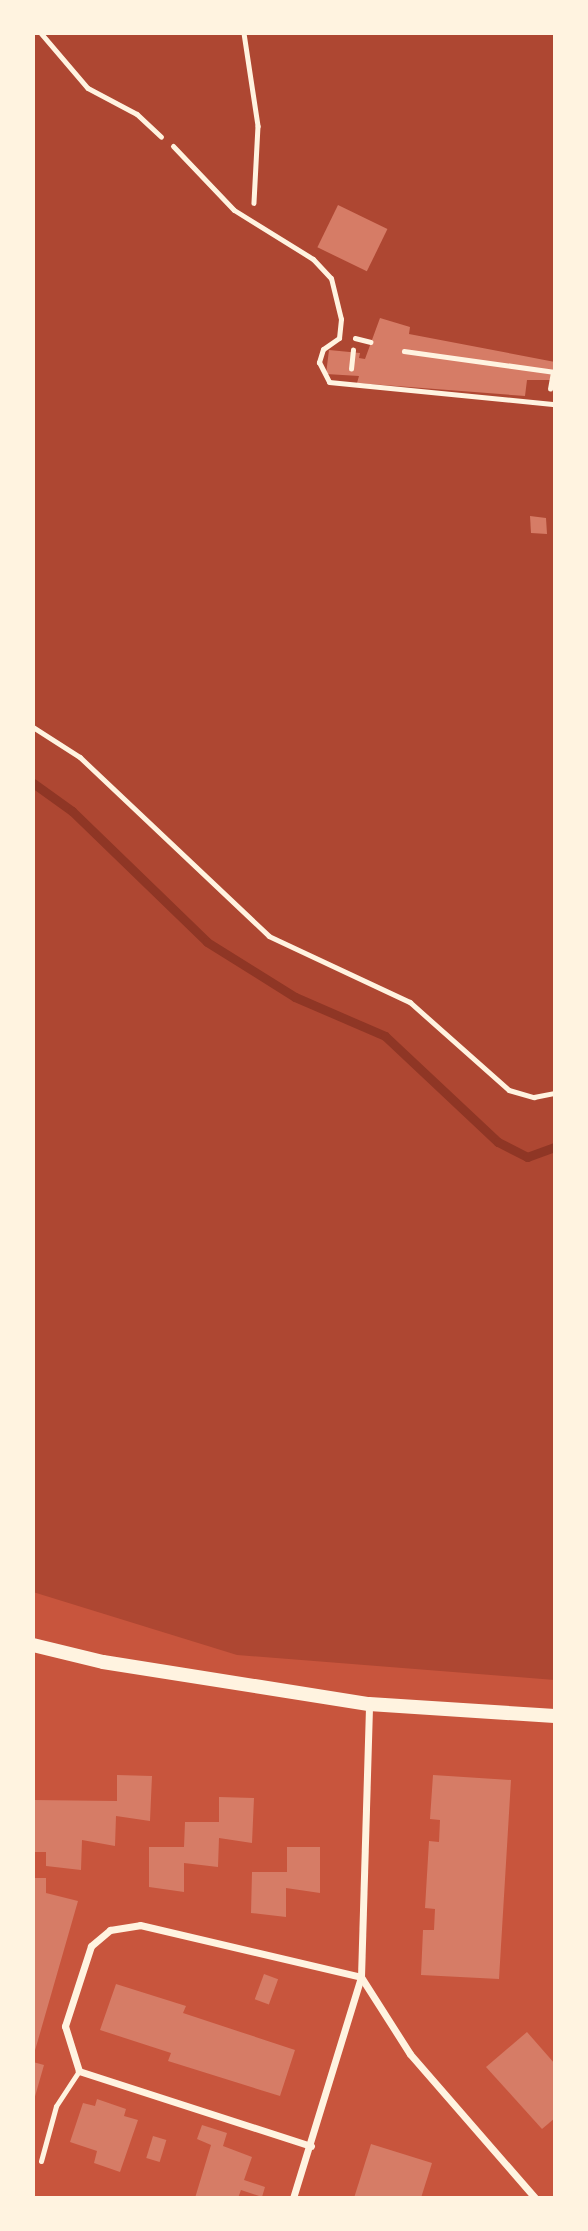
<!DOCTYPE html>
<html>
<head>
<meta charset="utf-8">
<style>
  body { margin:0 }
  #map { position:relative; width:588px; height:2231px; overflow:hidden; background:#c8553d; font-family:"Open Sans",sans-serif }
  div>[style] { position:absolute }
  .green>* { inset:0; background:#ae4732 }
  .stream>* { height:9px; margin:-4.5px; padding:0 4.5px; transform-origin:4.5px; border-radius:4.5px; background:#8f3625 }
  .building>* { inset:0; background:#d67c66; transform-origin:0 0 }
  .path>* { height:4.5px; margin:-2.25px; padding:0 2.25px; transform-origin:2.25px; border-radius:2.25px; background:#fff3e0 }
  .service>* { height:5px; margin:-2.5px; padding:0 2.5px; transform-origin:2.5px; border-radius:2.5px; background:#fff3e0 }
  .minor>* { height:7px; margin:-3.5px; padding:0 3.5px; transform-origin:3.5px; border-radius:3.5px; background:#fff3e0 }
  .secondary>* { height:14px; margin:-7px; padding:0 7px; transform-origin:7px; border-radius:7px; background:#fff3e0 }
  span { translate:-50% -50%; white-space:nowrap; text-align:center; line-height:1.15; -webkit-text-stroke:5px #fff3e0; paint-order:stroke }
  .frame { position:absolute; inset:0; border:35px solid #fff3e0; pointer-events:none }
</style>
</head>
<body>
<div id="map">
  <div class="green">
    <div style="clip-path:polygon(33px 33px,555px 33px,555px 1680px,237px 1655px,33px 1592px)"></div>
  </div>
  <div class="stream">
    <div style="left:33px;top:783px;width:48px;rotate:35.7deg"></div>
    <div style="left:72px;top:811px;width:188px;rotate:44.1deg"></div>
    <div style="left:207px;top:942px;width:104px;rotate:32deg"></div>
    <div style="left:295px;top:997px;width:98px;rotate:23.4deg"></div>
    <div style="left:385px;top:1036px;width:155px;rotate:43.2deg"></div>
    <div style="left:498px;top:1142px;width:33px;rotate:27deg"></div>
    <div style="left:527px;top:1157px;width:30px;rotate:-20deg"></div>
  </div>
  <div class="building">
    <div style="left:338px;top:205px;width:55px;height:47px;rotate:26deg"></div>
    <div style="clip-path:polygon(380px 318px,410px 327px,409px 334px,555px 362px,555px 380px,527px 380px,525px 396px,357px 383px,359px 376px,326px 374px,329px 350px,360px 353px,359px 358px,365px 359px)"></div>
    <div style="clip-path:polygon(530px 516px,546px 518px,547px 534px,531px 533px)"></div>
    <div style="clip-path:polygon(117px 1775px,152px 1776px,150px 1821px,116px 1816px,115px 1846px,82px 1840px,81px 1870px,46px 1866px,46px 1852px,33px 1852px,33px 1800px,117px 1801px)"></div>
    <div style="clip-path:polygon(433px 1775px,511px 1780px,499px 1979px,421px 1975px,423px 1930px,434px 1930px,435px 1909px,425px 1908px,429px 1841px,439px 1842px,440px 1820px,430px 1819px)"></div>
    <div style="clip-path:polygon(219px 1797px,254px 1798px,252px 1843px,219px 1838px,218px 1867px,184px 1863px,184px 1892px,149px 1887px,149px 1847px,184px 1847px,185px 1822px,219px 1822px)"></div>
    <div style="clip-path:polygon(287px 1847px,320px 1847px,320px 1893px,286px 1888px,286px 1917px,251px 1913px,252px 1872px,287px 1872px)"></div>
    <div style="clip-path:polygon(33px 1878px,46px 1878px,46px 1893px,78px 1901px,34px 2054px)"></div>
    <div style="left:264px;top:1974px;width:15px;height:27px;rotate:20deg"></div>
    <div style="clip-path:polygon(116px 1984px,186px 2006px,183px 2013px,295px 2050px,280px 2096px,168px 2061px,171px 2053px,100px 2030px)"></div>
    <div style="clip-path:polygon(527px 2032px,555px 2064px,555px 2118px,542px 2129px,486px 2067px)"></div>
    <div style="clip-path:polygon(33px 2062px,44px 2065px,34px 2100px,33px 2100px)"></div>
    <div style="clip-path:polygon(97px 2099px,126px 2109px,124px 2116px,138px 2120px,120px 2172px,94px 2163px,97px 2151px,70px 2142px,83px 2103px,95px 2106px)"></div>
    <div style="clip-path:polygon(202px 2125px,227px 2133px,223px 2146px,252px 2157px,244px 2180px,265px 2187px,262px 2197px,241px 2190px,238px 2198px,195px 2198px,211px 2145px,197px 2139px)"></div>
    <div style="left:153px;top:2136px;width:14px;height:23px;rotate:17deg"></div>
    <div style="clip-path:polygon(371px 2144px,432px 2163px,421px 2198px,354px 2198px)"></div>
  </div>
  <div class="path">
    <div style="left:41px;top:33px;width:72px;rotate:49.5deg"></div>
    <div style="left:88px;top:88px;width:55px;rotate:28deg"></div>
    <div style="left:137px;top:114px;width:33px;rotate:43deg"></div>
    <div style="left:244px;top:33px;width:94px;rotate:81.4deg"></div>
    <div style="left:258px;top:126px;width:77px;rotate:93deg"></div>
    <div style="left:355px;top:338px;width:16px;rotate:14deg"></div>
    <div style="left:404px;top:351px;width:152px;rotate:7.9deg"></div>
    <div style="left:351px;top:369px;width:19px;rotate:-84deg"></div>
    <div style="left:550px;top:389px;width:17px;rotate:-80deg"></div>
    <div style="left:33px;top:727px;width:56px;rotate:32.6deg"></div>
    <div style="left:80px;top:757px;width:260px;rotate:43.4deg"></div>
    <div style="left:269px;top:936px;width:156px;rotate:25.1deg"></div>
    <div style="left:410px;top:1002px;width:132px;rotate:41.6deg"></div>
    <div style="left:509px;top:1090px;width:26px;rotate:16deg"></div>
    <div style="left:534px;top:1097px;width:21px;rotate:-11deg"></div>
  </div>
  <div class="service">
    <div style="left:173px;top:146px;width:88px;rotate:46.4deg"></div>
    <div style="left:234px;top:210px;width:93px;rotate:31.8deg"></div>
    <div style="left:313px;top:259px;width:26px;rotate:47deg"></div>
    <div style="left:331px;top:278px;width:42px;rotate:76.3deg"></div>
    <div style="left:341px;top:319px;width:19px;rotate:96deg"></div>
    <div style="left:339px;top:338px;width:19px;rotate:145deg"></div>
    <div style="left:323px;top:349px;width:14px;rotate:107deg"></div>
    <div style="left:319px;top:362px;width:22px;rotate:63deg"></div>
    <div style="left:329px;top:382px;width:227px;rotate:5.6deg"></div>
    <div style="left:41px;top:2161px;width:57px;rotate:-74.7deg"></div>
    <div style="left:56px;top:2106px;width:42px;rotate:-56.7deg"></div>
  </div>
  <div class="minor">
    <div style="left:361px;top:1977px;width:91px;rotate:57.5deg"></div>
    <div style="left:410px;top:2054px;width:191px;rotate:49deg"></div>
    <div style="left:311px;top:2146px;width:244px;rotate:-162.1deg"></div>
    <div style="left:79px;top:2071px;width:47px;rotate:-107.3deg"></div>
    <div style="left:65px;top:2026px;width:84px;rotate:-72deg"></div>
    <div style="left:91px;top:1946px;width:25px;rotate:-40deg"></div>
    <div style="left:110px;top:1930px;width:30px;rotate:-9deg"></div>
    <div style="left:140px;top:1925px;width:227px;rotate:13.2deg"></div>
    <div style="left:293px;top:2198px;width:231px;rotate:-72.9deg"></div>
    <div style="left:361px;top:1977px;width:273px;rotate:-88.3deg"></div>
  </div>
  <div class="secondary">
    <div style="left:33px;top:1645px;width:72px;rotate:13.7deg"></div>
    <div style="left:103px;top:1662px;width:269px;rotate:9deg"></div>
    <div style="left:369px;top:1704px;width:186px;rotate:3.7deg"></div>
  </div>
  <div class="frame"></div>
</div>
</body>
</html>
